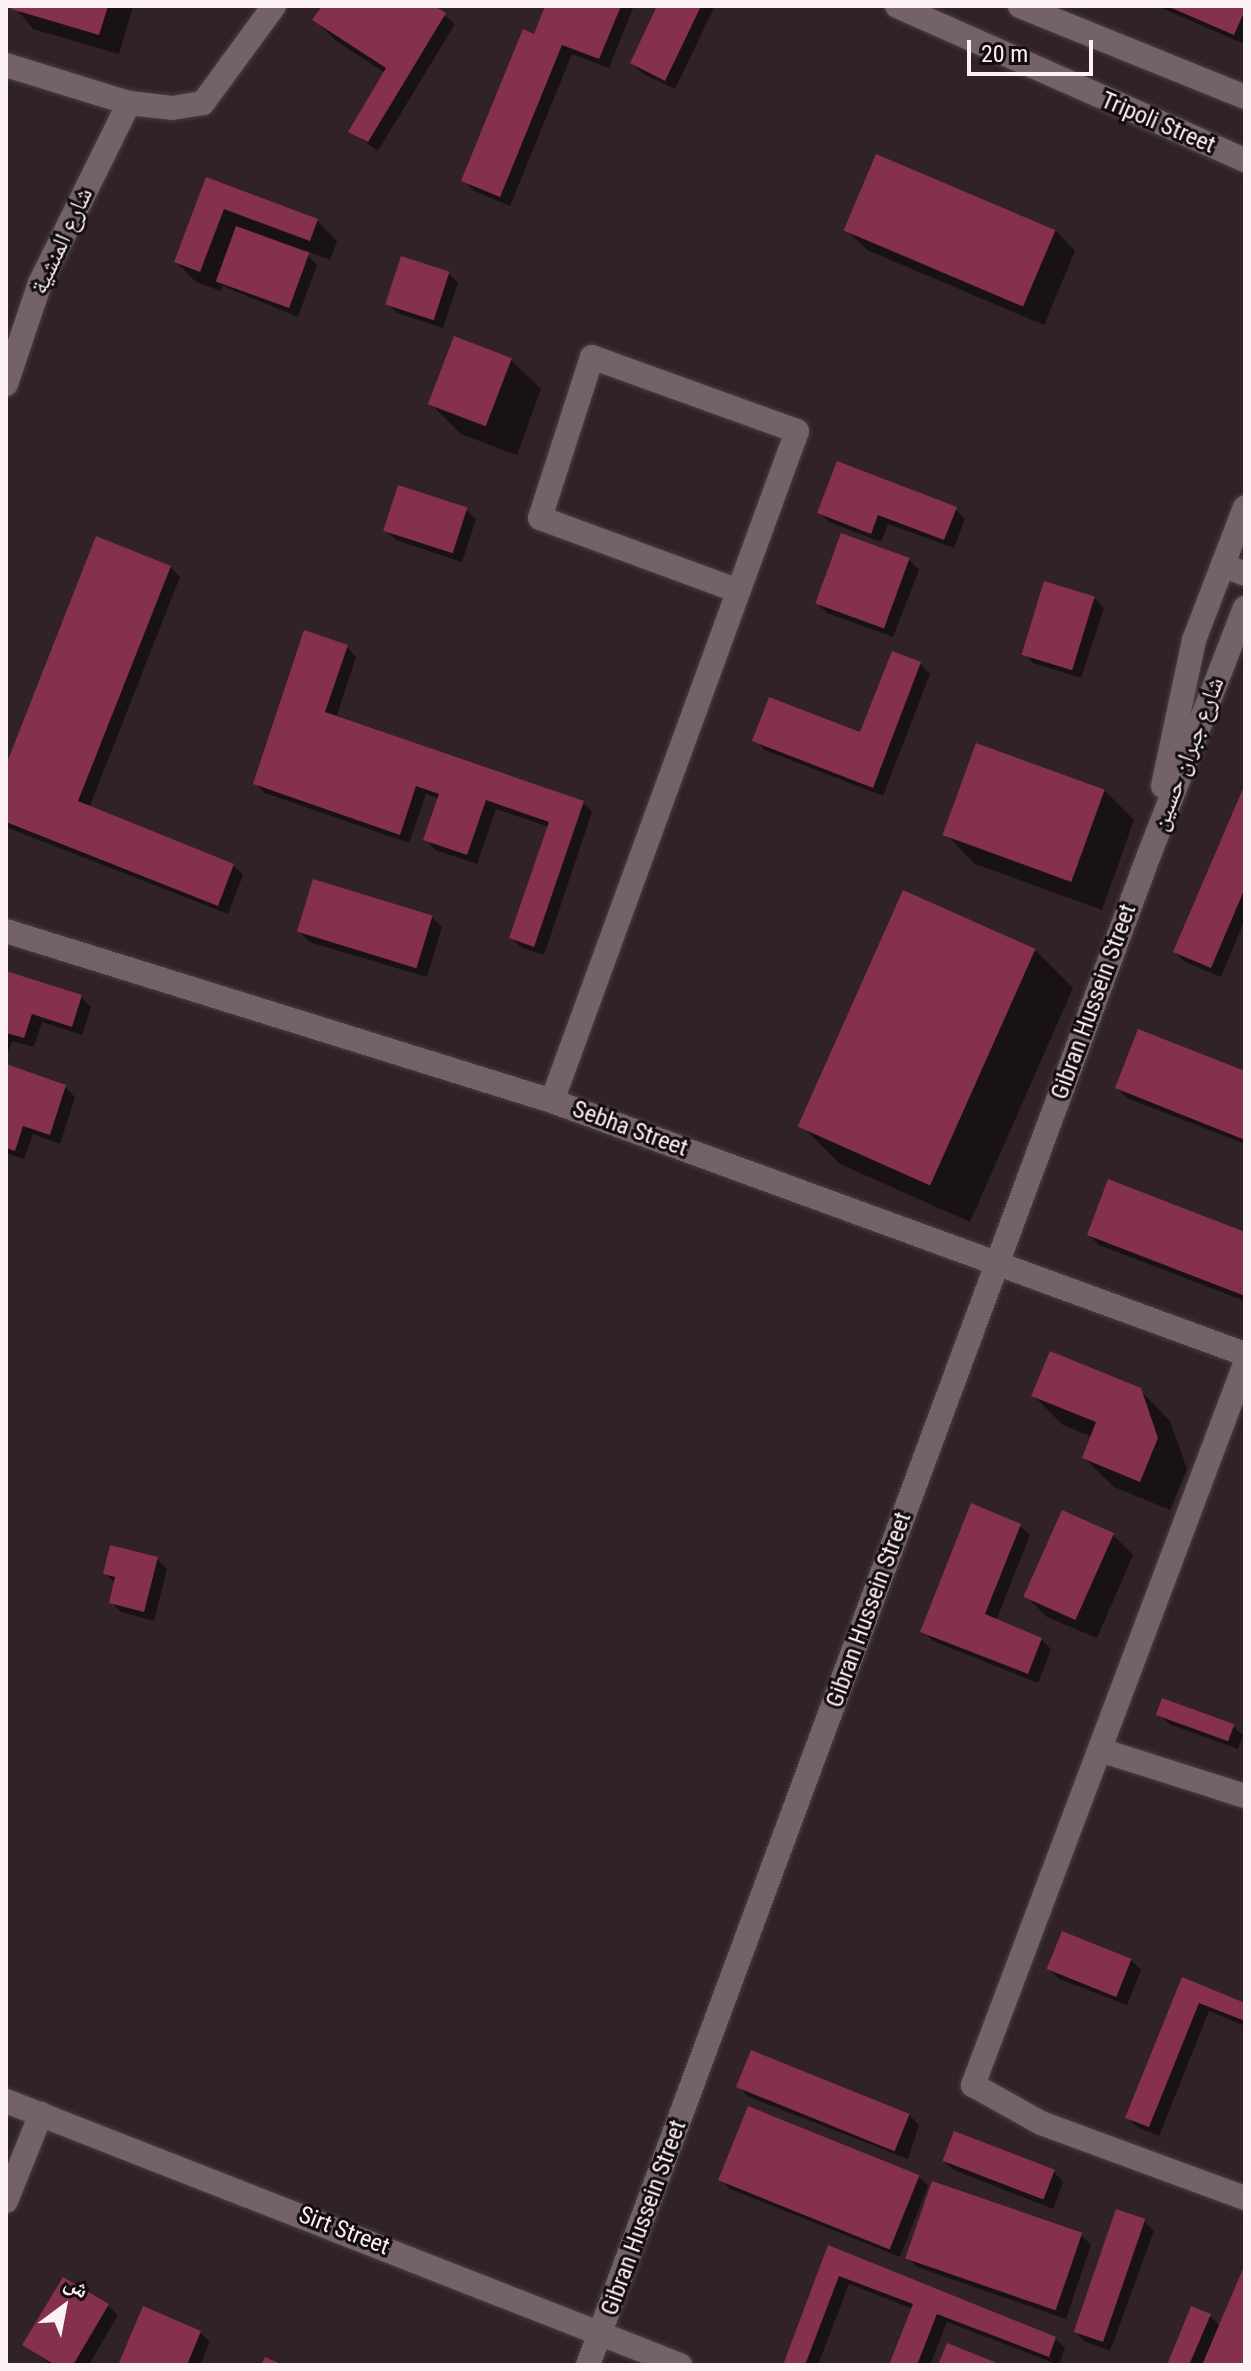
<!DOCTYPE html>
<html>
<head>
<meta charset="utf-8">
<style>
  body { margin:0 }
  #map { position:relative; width:1251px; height:2371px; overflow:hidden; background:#302225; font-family:"Roboto Condensed","Noto Naskh Arabic",sans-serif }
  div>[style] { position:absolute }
  .shadow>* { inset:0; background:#0007 }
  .building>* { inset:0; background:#85304d; transform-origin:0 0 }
  .roads { filter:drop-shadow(0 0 2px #4a3e41) drop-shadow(0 0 2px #4a3e41) }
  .street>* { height:24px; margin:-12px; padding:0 12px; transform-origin:12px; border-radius:12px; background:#736266 }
  .secondary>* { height:24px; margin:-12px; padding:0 12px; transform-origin:12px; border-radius:12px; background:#736266 }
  span { translate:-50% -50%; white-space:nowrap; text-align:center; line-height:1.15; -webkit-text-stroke:6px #140d0f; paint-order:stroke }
  .street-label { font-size:24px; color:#fcf1f4 }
  .frame { position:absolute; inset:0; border:8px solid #fcf1f4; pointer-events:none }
  .north { position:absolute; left:24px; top:2267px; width:80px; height:80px; -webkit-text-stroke:6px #140d0f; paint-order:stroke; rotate:32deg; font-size:22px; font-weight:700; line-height:32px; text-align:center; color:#fcf1f4 }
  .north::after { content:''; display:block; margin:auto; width:28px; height:36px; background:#fcf1f4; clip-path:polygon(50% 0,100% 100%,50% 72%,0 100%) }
  .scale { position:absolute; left:967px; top:40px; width:126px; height:36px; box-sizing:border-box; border:4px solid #fcf1f4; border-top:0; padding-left:10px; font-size:24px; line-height:28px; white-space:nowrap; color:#fcf1f4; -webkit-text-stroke:6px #140d0f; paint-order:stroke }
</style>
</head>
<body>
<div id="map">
  <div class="shadow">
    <div style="clip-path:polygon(14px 6px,133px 6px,119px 54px,33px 29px)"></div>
    <div style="clip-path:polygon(325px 6px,442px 6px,439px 11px,455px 24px,378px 151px,351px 132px,385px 73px,335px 40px,315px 20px)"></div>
    <div style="clip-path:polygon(547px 6px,634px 6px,609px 68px,572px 54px,510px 206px,474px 191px,464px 181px)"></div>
    <div style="clip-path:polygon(660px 6px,715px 6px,675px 89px,642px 73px,632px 63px)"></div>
    <div style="clip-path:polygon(1157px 6px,1245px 6px,1245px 41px,1244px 44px)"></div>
    <div style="clip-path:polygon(207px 179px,317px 221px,337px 241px,330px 260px,302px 249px,317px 265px,298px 317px,223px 286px,221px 291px,196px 282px,176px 262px)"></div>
    <div style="clip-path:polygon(846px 230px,1055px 230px,1075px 251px,1044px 325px,867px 250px)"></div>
    <div style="clip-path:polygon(448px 273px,458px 283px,443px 328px,397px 313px,387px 303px)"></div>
    <div style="clip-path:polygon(511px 360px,541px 389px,517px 455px,461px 434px,431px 404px)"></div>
    <div style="clip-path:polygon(955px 509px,965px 519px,954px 548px,888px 524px,881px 542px,829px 522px,820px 513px)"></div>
    <div style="clip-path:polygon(466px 510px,476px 519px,462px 562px,396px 540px,386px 531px)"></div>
    <div style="clip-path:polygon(909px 560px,919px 570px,893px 637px,827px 613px,817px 603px)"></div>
    <div style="clip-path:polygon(170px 567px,180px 577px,89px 808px,233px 865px,243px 875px,228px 914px,6px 827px,6px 771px)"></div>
    <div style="clip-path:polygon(1094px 598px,1104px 608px,1081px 678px,1033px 663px,1024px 653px)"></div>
    <div style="clip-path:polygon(347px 647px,356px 657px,336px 718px,583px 802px,592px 812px,544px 955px,521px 947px,511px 938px,549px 827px,496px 809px,477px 864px,435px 850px,426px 840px,439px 799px,426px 794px,409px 843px,265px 793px,255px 783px)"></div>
    <div style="clip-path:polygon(920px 664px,930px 674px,883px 796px,765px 750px,755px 740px,862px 735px)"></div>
    <div style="clip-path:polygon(1245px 789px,1245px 919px,1221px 977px,1185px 962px,1175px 952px)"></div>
    <div style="clip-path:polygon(1104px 790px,1134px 820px,1102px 910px,975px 864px,946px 834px)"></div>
    <div style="clip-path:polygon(432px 917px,442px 927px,427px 977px,309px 942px,300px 932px)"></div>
    <div style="clip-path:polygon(1035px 950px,1073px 988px,970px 1222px,840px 1164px,802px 1126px)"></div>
    <div style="clip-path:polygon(6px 973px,81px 997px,91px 1007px,82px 1035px,42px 1022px,34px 1047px,12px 1041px,6px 1058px)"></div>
    <div style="clip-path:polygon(6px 1066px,65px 1087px,75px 1097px,60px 1144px,33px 1134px,24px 1159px,6px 1153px)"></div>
    <div style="clip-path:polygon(1245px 1073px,1245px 1144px,1127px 1098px,1117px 1088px)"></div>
    <div style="clip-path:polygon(1245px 1234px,1245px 1301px,1099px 1245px,1089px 1235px)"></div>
    <div style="clip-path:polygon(1140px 1390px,1170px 1421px,1187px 1469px,1170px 1510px,1114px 1487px,1084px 1458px,1092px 1437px,1063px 1425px,1034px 1396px)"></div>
    <div style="clip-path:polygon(1020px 1526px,1030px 1535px,996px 1621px,1041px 1639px,1051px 1649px,1038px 1683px,933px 1641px,923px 1631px)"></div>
    <div style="clip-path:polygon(1113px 1535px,1133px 1555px,1097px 1638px,1047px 1617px,1026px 1596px)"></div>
    <div style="clip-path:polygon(157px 1559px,167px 1569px,154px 1621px,121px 1612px,111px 1602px,116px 1584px,105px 1573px)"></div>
    <div style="clip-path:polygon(1159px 1714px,1233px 1726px,1243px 1735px,1238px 1749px,1169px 1724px)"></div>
    <div style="clip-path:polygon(1131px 1960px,1141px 1970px,1127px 2005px,1059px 1979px,1049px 1969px)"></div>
    <div style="clip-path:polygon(1183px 1980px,1245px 2005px,1245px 2026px,1209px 2011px,1159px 2136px,1137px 2127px,1128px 2118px)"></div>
    <div style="clip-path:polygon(739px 2087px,909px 2115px,919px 2125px,908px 2159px,749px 2097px)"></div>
    <div style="clip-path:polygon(944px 2161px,1054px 2172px,1063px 2182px,1053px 2209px,954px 2170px)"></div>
    <div style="clip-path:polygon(918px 2176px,928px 2186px,900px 2257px,730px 2189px,721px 2180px)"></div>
    <div style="clip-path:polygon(1144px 2221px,1154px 2231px,1110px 2351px,1084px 2341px,1074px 2331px)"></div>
    <div style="clip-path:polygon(1081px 2235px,1091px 2245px,1066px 2319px,917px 2267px,908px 2257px)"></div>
    <div style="clip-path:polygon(829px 2248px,1055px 2338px,1065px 2348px,1059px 2365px,947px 2322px,930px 2365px,891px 2365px,913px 2309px,849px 2284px,818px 2365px,785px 2365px)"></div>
    <div style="clip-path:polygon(1245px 2269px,1245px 2365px,1169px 2365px,1209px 2315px,1221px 2327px)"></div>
    <div style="clip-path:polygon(108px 2306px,118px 2315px,89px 2365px,52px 2365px,24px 2345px)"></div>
    <div style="clip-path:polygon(200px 2332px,210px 2342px,200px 2365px,120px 2365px)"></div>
  </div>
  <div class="building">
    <div style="clip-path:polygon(11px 6px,108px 6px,99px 35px,11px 9px)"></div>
    <div style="clip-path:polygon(322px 6px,435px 6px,446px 13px,368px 142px,348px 132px,386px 68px,312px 20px)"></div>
    <div style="clip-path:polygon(545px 6px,621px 6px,599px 59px,562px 45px,500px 197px,461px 181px,523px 29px,534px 34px)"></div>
    <div style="clip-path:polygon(657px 6px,701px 6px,665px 81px,630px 63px)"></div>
    <div style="clip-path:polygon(1167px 6px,1245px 6px,1245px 10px,1234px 35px)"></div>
    <div style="left:876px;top:154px;width:195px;height:83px;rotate:23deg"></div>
    <div style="clip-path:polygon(206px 177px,318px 219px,310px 241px,224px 209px,200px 272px,174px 262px)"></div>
    <div style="left:236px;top:226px;width:78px;height:59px;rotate:20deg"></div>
    <div style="left:401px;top:256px;width:51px;height:51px;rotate:18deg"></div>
    <div style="left:454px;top:336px;width:62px;height:73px;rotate:21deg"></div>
    <div style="clip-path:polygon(837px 461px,957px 507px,944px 540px,878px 515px,871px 534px,817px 513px)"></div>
    <div style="left:398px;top:485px;width:73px;height:48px;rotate:18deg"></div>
    <div style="left:841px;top:533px;width:73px;height:75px;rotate:20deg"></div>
    <div style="clip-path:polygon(96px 536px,171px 566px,78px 801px,234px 864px,218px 906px,6px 822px,6px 765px)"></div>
    <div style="left:1044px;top:581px;width:53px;height:77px;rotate:17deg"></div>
    <div style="clip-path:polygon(304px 630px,348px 645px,325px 712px,584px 801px,534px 947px,509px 938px,549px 822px,486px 800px,467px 855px,423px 840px,439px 794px,416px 786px,400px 835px,253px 784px)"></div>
    <div style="clip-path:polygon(892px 651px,921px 662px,873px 788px,752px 741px,769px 697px,860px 732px)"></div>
    <div style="left:976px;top:743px;width:137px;height:98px;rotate:20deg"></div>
    <div style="clip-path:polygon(1245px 784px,1245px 888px,1211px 968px,1173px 952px)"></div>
    <div style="left:313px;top:879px;width:125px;height:55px;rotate:17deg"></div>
    <div style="left:903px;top:890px;width:145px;height:259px;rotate:24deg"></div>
    <div style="clip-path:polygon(6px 971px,82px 995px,72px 1027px,32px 1014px,24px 1038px,6px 1033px)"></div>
    <div style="clip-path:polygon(1138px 1029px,1245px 1071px,1245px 1140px,1115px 1088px)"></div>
    <div style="clip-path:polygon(6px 1064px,66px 1085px,50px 1135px,23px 1126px,15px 1151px,6px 1148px)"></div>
    <div style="clip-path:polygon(1108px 1179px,1245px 1232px,1245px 1296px,1087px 1235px)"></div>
    <div style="clip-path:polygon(1050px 1351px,1141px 1388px,1158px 1438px,1140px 1482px,1082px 1458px,1096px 1422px,1031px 1396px)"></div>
    <div style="clip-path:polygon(971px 1503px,1021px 1524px,985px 1614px,1042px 1638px,1028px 1674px,920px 1632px)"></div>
    <div style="left:1062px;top:1510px;width:57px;height:95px;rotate:24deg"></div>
    <div style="clip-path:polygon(110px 1545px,158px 1557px,144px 1612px,109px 1603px,115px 1577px,103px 1574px)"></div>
    <div style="left:1162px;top:1698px;width:77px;height:18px;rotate:20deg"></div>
    <div style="left:1062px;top:1931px;width:75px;height:41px;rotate:22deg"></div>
    <div style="clip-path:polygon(1182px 1977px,1245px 2003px,1245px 2021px,1199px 2003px,1149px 2127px,1125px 2118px)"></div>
    <div style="left:751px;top:2050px;width:171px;height:40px;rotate:22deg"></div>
    <div style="left:748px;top:2106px;width:185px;height:80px;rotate:22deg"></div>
    <div style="left:954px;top:2131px;width:108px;height:32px;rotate:21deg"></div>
    <div style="left:932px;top:2181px;width:159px;height:82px;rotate:19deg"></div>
    <div style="left:1116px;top:2209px;width:31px;height:130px;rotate:19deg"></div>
    <div style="clip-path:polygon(828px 2245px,1056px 2337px,1049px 2357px,937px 2314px,917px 2365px,889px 2365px,913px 2304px,839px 2276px,805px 2365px,783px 2365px)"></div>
    <div style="clip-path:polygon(1245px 2264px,1245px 2365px,1202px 2365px)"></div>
    <div style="clip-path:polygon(63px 2277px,109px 2304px,73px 2365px,55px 2365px,22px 2345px)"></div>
    <div style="clip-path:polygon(143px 2306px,201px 2331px,187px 2365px,118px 2365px)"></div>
    <div style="clip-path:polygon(1191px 2306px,1211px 2314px,1189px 2365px,1167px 2365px)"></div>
    <div style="clip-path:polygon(947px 2343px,1002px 2365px,938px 2365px)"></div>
    <div style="clip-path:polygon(265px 2357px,283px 2365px,261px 2365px)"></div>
  </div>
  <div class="roads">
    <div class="street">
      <div style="left:6px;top:65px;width:129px;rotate:17.2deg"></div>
      <div style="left:129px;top:103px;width:43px;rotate:6.6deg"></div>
      <div style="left:172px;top:108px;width:31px;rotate:-9deg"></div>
      <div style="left:203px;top:103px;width:120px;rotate:-53.8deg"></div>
      <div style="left:6px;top:384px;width:107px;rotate:-71.4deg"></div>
      <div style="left:40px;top:283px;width:201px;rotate:-63.7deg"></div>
      <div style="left:1223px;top:565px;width:24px;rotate:22deg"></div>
      <div style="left:6px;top:931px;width:572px;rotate:17.29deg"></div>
      <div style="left:552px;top:1101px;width:738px;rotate:20.06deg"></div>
      <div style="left:552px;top:1101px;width:713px;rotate:-69.91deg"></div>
      <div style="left:797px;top:431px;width:218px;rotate:-160.2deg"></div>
      <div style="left:592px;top:357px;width:169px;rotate:107.9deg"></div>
      <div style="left:540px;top:518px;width:211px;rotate:20.2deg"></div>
      <div style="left:1245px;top:1364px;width:771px;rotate:110.67deg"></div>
      <div style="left:973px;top:2085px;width:78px;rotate:29.2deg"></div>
      <div style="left:1041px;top:2123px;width:217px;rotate:20.2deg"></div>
      <div style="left:1100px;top:1750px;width:152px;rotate:17.6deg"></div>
      <div style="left:6px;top:2101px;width:724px;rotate:21.39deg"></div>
      <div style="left:6px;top:2201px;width:94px;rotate:-68.1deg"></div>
    </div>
    <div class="secondary">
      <div style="left:897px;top:6px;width:381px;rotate:23.9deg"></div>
      <div style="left:1020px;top:6px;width:243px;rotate:22deg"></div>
      <div style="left:1163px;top:786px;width:149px;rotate:-78deg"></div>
      <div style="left:1194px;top:640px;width:142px;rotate:-69deg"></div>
      <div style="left:588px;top:2365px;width:1611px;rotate:-69.62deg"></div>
      <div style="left:1149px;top:855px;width:265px;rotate:-68.8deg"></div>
    </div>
  </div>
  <div class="street-label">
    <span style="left:1158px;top:123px;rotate:23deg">Tripoli Street</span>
    <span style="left:62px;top:241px;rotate:-65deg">شارع المنشية</span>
    <span style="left:1188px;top:754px;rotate:-69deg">شارع جبران حسين</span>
    <span style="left:1094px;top:1002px;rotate:-70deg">Gibran Hussein Street</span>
    <span style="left:630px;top:1129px;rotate:20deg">Sebha Street</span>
    <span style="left:869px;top:1610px;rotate:-70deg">Gibran Hussein Street</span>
    <span style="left:644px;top:2218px;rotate:-70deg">Gibran Hussein Street</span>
    <span style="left:344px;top:2231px;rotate:21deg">Sirt Street</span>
  </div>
  <div class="frame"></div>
  <div class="north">ش</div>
  <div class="scale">20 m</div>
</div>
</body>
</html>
